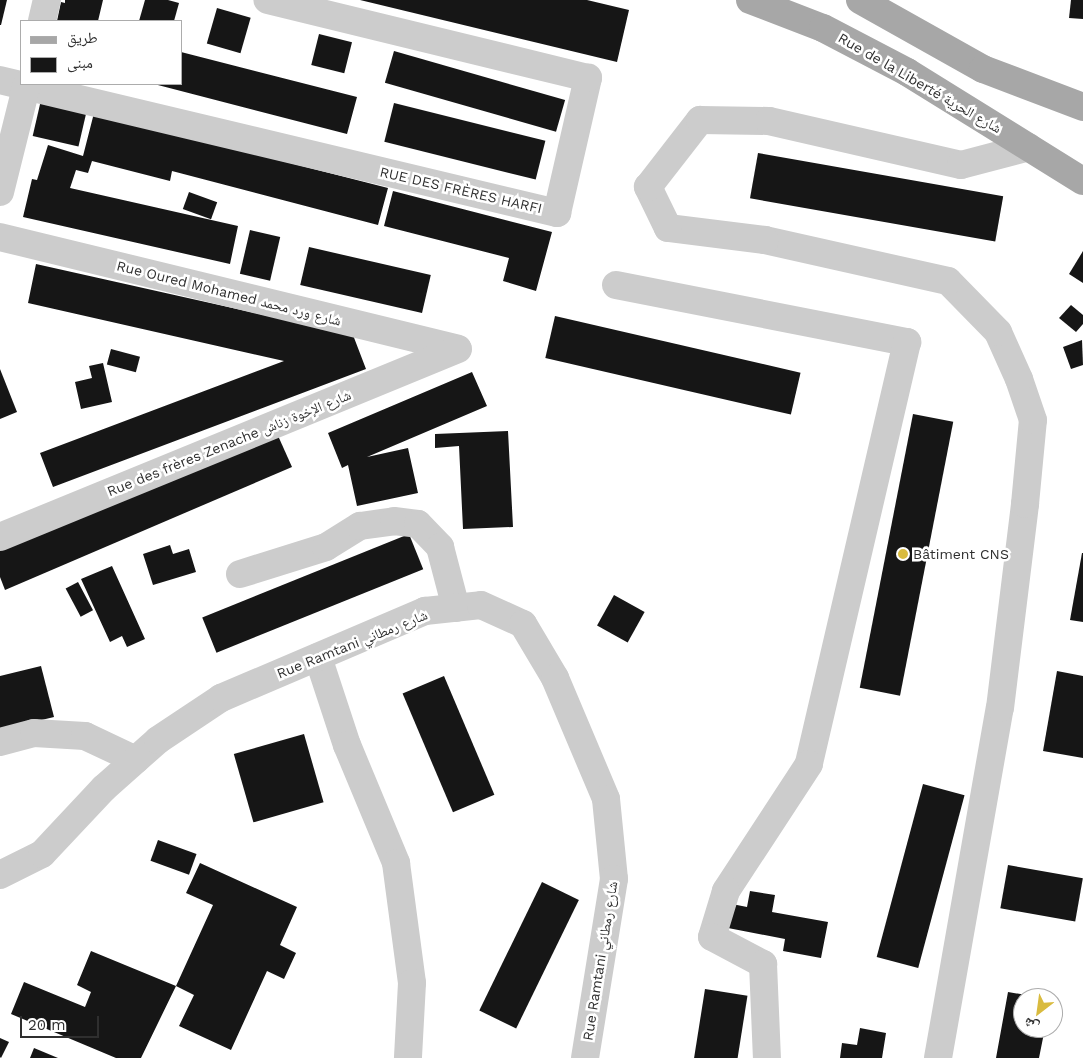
<!DOCTYPE html>
<html>
<head>
<meta charset="utf-8">
<style>
  body { margin:0 }
  #map { position:relative; width:1083px; height:1058px; overflow:hidden; background:#fff; font-family:"Work Sans","Noto Naskh Arabic",sans-serif }
  div>[style] { position:absolute }
  .building>* { inset:0; background:#161616; transform-origin:0 0 }
  .minor>* { height:28px; margin:-14px; padding:0 14px; transform-origin:14px; border-radius:14px; background:#ccc }
  .major>* { height:28px; margin:-14px; padding:0 14px; transform-origin:14px; border-radius:14px; background:#a7a7a7 }
  .dots>* { width:14px; height:14px; translate:-50% -50%; box-sizing:border-box; border:2px solid #fff; border-radius:50% }
  span { translate:-50% -50%; white-space:nowrap; text-align:center; line-height:1.15; -webkit-text-stroke:5px #fff; paint-order:stroke }
  .street-label { font-size:14px; color:#2f2f2f }
  .poi-label { font-size:14px; color:#2f2f2f }
  .left { translate:0 -50%; text-align:left }
  .legend { position:absolute; left:20px; top:20px; width:162px; height:65px; box-sizing:border-box; background:#fff; border:1px solid #acacac; margin:0; padding:6px 9px; list-style:none; font-size:15px; color:#2f2f2f }
  .legend li { display:flex; align-items:center; gap:10px; height:25px }
  .legend b { width:25px; border:1px solid #acacac }
  .north { position:absolute; left:1013px; top:988px; width:50px; height:50px; box-sizing:border-box; background:#fff; border:1px solid #acacac; border-radius:50%; rotate:210deg; font-size:14px; font-weight:700; line-height:20px; text-align:center; color:#2f2f2f }
  .north::after { content:''; display:block; margin:auto; width:18px; height:22px; background:#d9bb3f; clip-path:polygon(50% 0,100% 100%,50% 72%,0 100%) }
  .scale { position:absolute; left:20px; top:1016px; width:79px; height:22px; box-sizing:border-box; border:2px solid #2f2f2f; border-top:0; padding-left:6px; font-size:15px; line-height:18px; white-space:nowrap; color:#2f2f2f; -webkit-text-stroke:4px #fff; paint-order:stroke }
</style>
</head>
<body>
<div id="map">
  <div class="building">
    <div style="clip-path:polygon(0 0,7px 0,1px 25px,0 25px)"></div>
    <div style="clip-path:polygon(65px 0,103px 0,98px 21px,57px 21px,61px 2px,65px 3px)"></div>
    <div style="clip-path:polygon(145px 0,168px 0,179px 3px,174px 21px,139px 21px)"></div>
    <div style="clip-path:polygon(360px 0,587px 0,629px 10px,617px 62px)"></div>
    <div style="clip-path:polygon(1071px 0,1083px 0,1083px 19px,1069px 18px)"></div>
    <div style="left:217px;top:8px;width:35px;height:37px;rotate:16deg"></div>
    <div style="left:319px;top:34px;width:34px;height:32px;rotate:14deg"></div>
    <div style="left:394px;top:51px;width:178px;height:33px;rotate:16deg"></div>
    <div style="clip-path:polygon(181px 52px,357px 97px,347px 134px,154px 84px,181px 84px)"></div>
    <div style="left:41px;top:100px;width:47px;height:37px;rotate:13deg"></div>
    <div style="left:394px;top:103px;width:156px;height:40px;rotate:14deg"></div>
    <div style="clip-path:polygon(94px 113px,388px 188px,378px 225px,172px 171px,170px 181px,92px 161px,88px 173px,76px 170px,70px 188px,238px 226px,230px 264px,23px 217px,32px 179px,37px 180px,48px 145px,83px 156px)"></div>
    <div style="left:758px;top:153px;width:249px;height:46px;rotate:10deg"></div>
    <div style="clip-path:polygon(393px 191px,552px 232px,536px 291px,503px 281px,509px 258px,384px 226px)"></div>
    <div style="left:189px;top:192px;width:30px;height:18px;rotate:20deg"></div>
    <div style="left:250px;top:230px;width:31px;height:45px;rotate:13deg"></div>
    <div style="left:309px;top:247px;width:125px;height:39px;rotate:13deg"></div>
    <div style="clip-path:polygon(1083px 251px,1083px 283px,1069px 274px)"></div>
    <div style="clip-path:polygon(36px 264px,353px 335px,366px 369px,53px 487px,40px 453px,284px 361px,28px 303px)"></div>
    <div style="clip-path:polygon(1071px 305px,1083px 315px,1083px 324px,1076px 332px,1059px 318px)"></div>
    <div style="left:555px;top:316px;width:252px;height:43px;rotate:13deg"></div>
    <div style="clip-path:polygon(1082px 340px,1083px 365px,1071px 369px,1063px 347px)"></div>
    <div style="left:111px;top:349px;width:30px;height:16px;rotate:15deg"></div>
    <div style="clip-path:polygon(103px 363px,112px 402px,81px 409px,75px 382px,92px 378px,89px 366px)"></div>
    <div style="clip-path:polygon(0 369px,17px 412px,0 419px)"></div>
    <div style="clip-path:polygon(472px 372px,487px 406px,367px 457px,408px 448px,418px 493px,357px 506px,348px 465px,342px 468px,328px 433px)"></div>
    <div style="left:913px;top:414px;width:41px;height:279px;rotate:11deg"></div>
    <div style="clip-path:polygon(275px 429px,292px 467px,5px 590px,0 577px,0 547px)"></div>
    <div style="clip-path:polygon(508px 431px,513px 527px,463px 529px,459px 446px,435px 448px,435px 434px)"></div>
    <div style="left:409px;top:534px;width:38px;height:223px;rotate:68deg"></div>
    <div style="clip-path:polygon(170px 545px,173px 554px,189px 549px,196px 572px,153px 585px,143px 554px)"></div>
    <div style="clip-path:polygon(1082px 553px,1083px 553px,1083px 622px,1070px 620px)"></div>
    <div style="clip-path:polygon(112px 566px,145px 639px,127px 647px,122px 636px,110px 642px,81px 579px)"></div>
    <div style="left:78px;top:582px;width:32px;height:14px;rotate:62deg"></div>
    <div style="left:614px;top:595px;width:35px;height:35px;rotate:29deg"></div>
    <div style="clip-path:polygon(41px 666px,54px 717px,0 730px,0 676px)"></div>
    <div style="clip-path:polygon(1057px 671px,1083px 676px,1083px 758px,1043px 751px)"></div>
    <div style="left:444px;top:676px;width:129px;height:45px;rotate:67deg"></div>
    <div style="left:304px;top:734px;width:71px;height:73px;rotate:74deg"></div>
    <div style="left:923px;top:784px;width:43px;height:179px;rotate:15deg"></div>
    <div style="left:158px;top:840px;width:41px;height:22px;rotate:20deg"></div>
    <div style="clip-path:polygon(200px 863px,297px 907px,280px 945px,296px 953px,284px 979px,267px 971px,231px 1050px,179px 1026px,194px 995px,176px 986px,141px 1058px,116px 1058px,11px 1014px,24px 982px,85px 1007px,91px 992px,77px 985px,91px 951px,176px 986px,213px 905px,186px 893px)"></div>
    <div style="left:1008px;top:865px;width:76px;height:44px;rotate:10deg"></div>
    <div style="left:542px;top:882px;width:41px;height:143px;rotate:26deg"></div>
    <div style="clip-path:polygon(750px 891px,775px 895px,772px 912px,828px 922px,821px 958px,783px 951px,785px 939px,728px 928px,732px 904px,747px 907px)"></div>
    <div style="left:705px;top:989px;width:43px;height:70px;rotate:9deg"></div>
    <div style="clip-path:polygon(1008px 992px,1038px 997px,1023px 998px,1023px 1028px,1045px 1028px,1039px 1058px,996px 1058px)"></div>
    <div style="clip-path:polygon(860px 1028px,886px 1033px,882px 1058px,840px 1058px,842px 1043px,857px 1045px)"></div>
    <div style="clip-path:polygon(0 1038px,9px 1042px,1px 1058px,0 1057px)"></div>
    <div style="clip-path:polygon(34px 1048px,58px 1058px,30px 1058px)"></div>
  </div>
  <div class="minor">
    <div style="left:42px;top:21px;width:22px;rotate:-77deg"></div>
    <div style="left:0;top:80px;width:573px;rotate:13.43deg"></div>
    <div style="left:557px;top:213px;width:139px;rotate:-77.1deg"></div>
    <div style="left:588px;top:78px;width:330px;rotate:-166.3deg"></div>
    <div style="left:0;top:192px;width:111px;rotate:-76deg"></div>
    <div style="left:0;top:237px;width:471px;rotate:13.7deg"></div>
    <div style="left:616px;top:285px;width:297px;rotate:11.1deg"></div>
    <div style="left:907px;top:342px;width:433px;rotate:103.1deg"></div>
    <div style="left:809px;top:764px;width:152px;rotate:123.2deg"></div>
    <div style="left:726px;top:891px;width:48px;rotate:106.9deg"></div>
    <div style="left:712px;top:937px;width:58px;rotate:27.9deg"></div>
    <div style="left:763px;top:964px;width:94px;rotate:87.6deg"></div>
    <div style="left:0;top:537px;width:495px;rotate:-22.3deg"></div>
    <div style="left:240px;top:574px;width:90px;rotate:-17.4deg"></div>
    <div style="left:326px;top:547px;width:40px;rotate:-32deg"></div>
    <div style="left:360px;top:526px;width:34px;rotate:-8deg"></div>
    <div style="left:394px;top:521px;width:24px;rotate:7deg"></div>
    <div style="left:418px;top:524px;width:32px;rotate:46deg"></div>
    <div style="left:440px;top:547px;width:63px;rotate:75.3deg"></div>
    <div style="left:318px;top:657px;width:93px;rotate:71.8deg"></div>
    <div style="left:347px;top:745px;width:128px;rotate:67.4deg"></div>
    <div style="left:396px;top:863px;width:121px;rotate:82.4deg"></div>
    <div style="left:412px;top:983px;width:75px;rotate:93.1deg"></div>
    <div style="left:0;top:742px;width:35px;rotate:-15deg"></div>
    <div style="left:34px;top:733px;width:51px;rotate:3.4deg"></div>
    <div style="left:85px;top:736px;width:56px;rotate:25.2deg"></div>
    <div style="left:0;top:875px;width:47px;rotate:-26.6deg"></div>
    <div style="left:42px;top:854px;width:91px;rotate:-46.8deg"></div>
    <div style="left:104px;top:788px;width:72px;rotate:-41.6deg"></div>
    <div style="left:158px;top:740px;width:76px;rotate:-33.7deg"></div>
    <div style="left:221px;top:698px;width:222px;rotate:-23.1deg"></div>
    <div style="left:425px;top:611px;width:56px;rotate:-6.1deg"></div>
    <div style="left:481px;top:605px;width:46px;rotate:24.3deg"></div>
    <div style="left:523px;top:624px;width:63px;rotate:59.3deg"></div>
    <div style="left:555px;top:678px;width:131px;rotate:67.1deg"></div>
    <div style="left:606px;top:799px;width:80px;rotate:84.3deg"></div>
    <div style="left:614px;top:879px;width:181px;rotate:99.2deg"></div>
    <div style="left:938px;top:1058px;width:355px;rotate:-80deg"></div>
    <div style="left:1000px;top:708px;width:206px;rotate:-83deg"></div>
    <div style="left:1025px;top:504px;width:84px;rotate:-84.6deg"></div>
    <div style="left:1033px;top:420px;width:43px;rotate:-108.9deg"></div>
    <div style="left:1019px;top:379px;width:51px;rotate:-114.1deg"></div>
    <div style="left:998px;top:332px;width:71px;rotate:-134.4deg"></div>
    <div style="left:948px;top:281px;width:188px;rotate:-167.4deg"></div>
    <div style="left:765px;top:240px;width:98px;rotate:-172.9deg"></div>
    <div style="left:668px;top:228px;width:46px;rotate:-116deg"></div>
    <div style="left:648px;top:187px;width:85px;rotate:-52.2deg"></div>
    <div style="left:700px;top:120px;width:69px;rotate:0.8deg"></div>
    <div style="left:769px;top:121px;width:197px;rotate:12.9deg"></div>
    <div style="left:961px;top:165px;width:70px;rotate:-14.8deg"></div>
  </div>
  <div class="major">
    <div style="left:750px;top:0;width:78px;rotate:21deg"></div>
    <div style="left:823px;top:28px;width:95px;rotate:27.6deg"></div>
    <div style="left:907px;top:72px;width:207px;rotate:31.8deg"></div>
    <div style="left:860px;top:0;width:141px;rotate:29.3deg"></div>
    <div style="left:983px;top:69px;width:107px;rotate:20.8deg"></div>
  </div>
  <div class="dots">
    <div style="left:903px;top:554px;background:#d9bb3f"></div>
  </div>
  <div class="street-label">
    <span style="left:920px;top:83px;rotate:30deg">Rue de la Liberté شارع الحرية</span>
    <span style="left:461px;top:190px;rotate:13deg">RUE DES FRÈRES HARFI</span>
    <span style="left:229px;top:293px;rotate:14deg">Rue Oured Mohamed شارع ورد محمد</span>
    <span style="left:229px;top:443px;rotate:-22deg">Rue des frères Zenache شارع الإخوة زناش</span>
    <span style="left:352px;top:644px;rotate:-22deg">Rue Ramtani شارع رمطاني</span>
    <span style="left:600px;top:961px;rotate:-81deg">Rue Ramtani شارع رمطاني</span>
  </div>
  <div class="poi-label">
    <span class="left" style="left:913px;top:554px">Bâtiment CNS</span>
  </div>
  <ul class="legend">
  <li><b style="height:6px;background:#a7a7a7"></b>طريق</li>
  <li><b style="height:14px;background:#161616"></b>مبنى</li>
  </ul>
  <div class="north">ش</div>
  <div class="scale">20 m</div>
</div>
</body>
</html>
